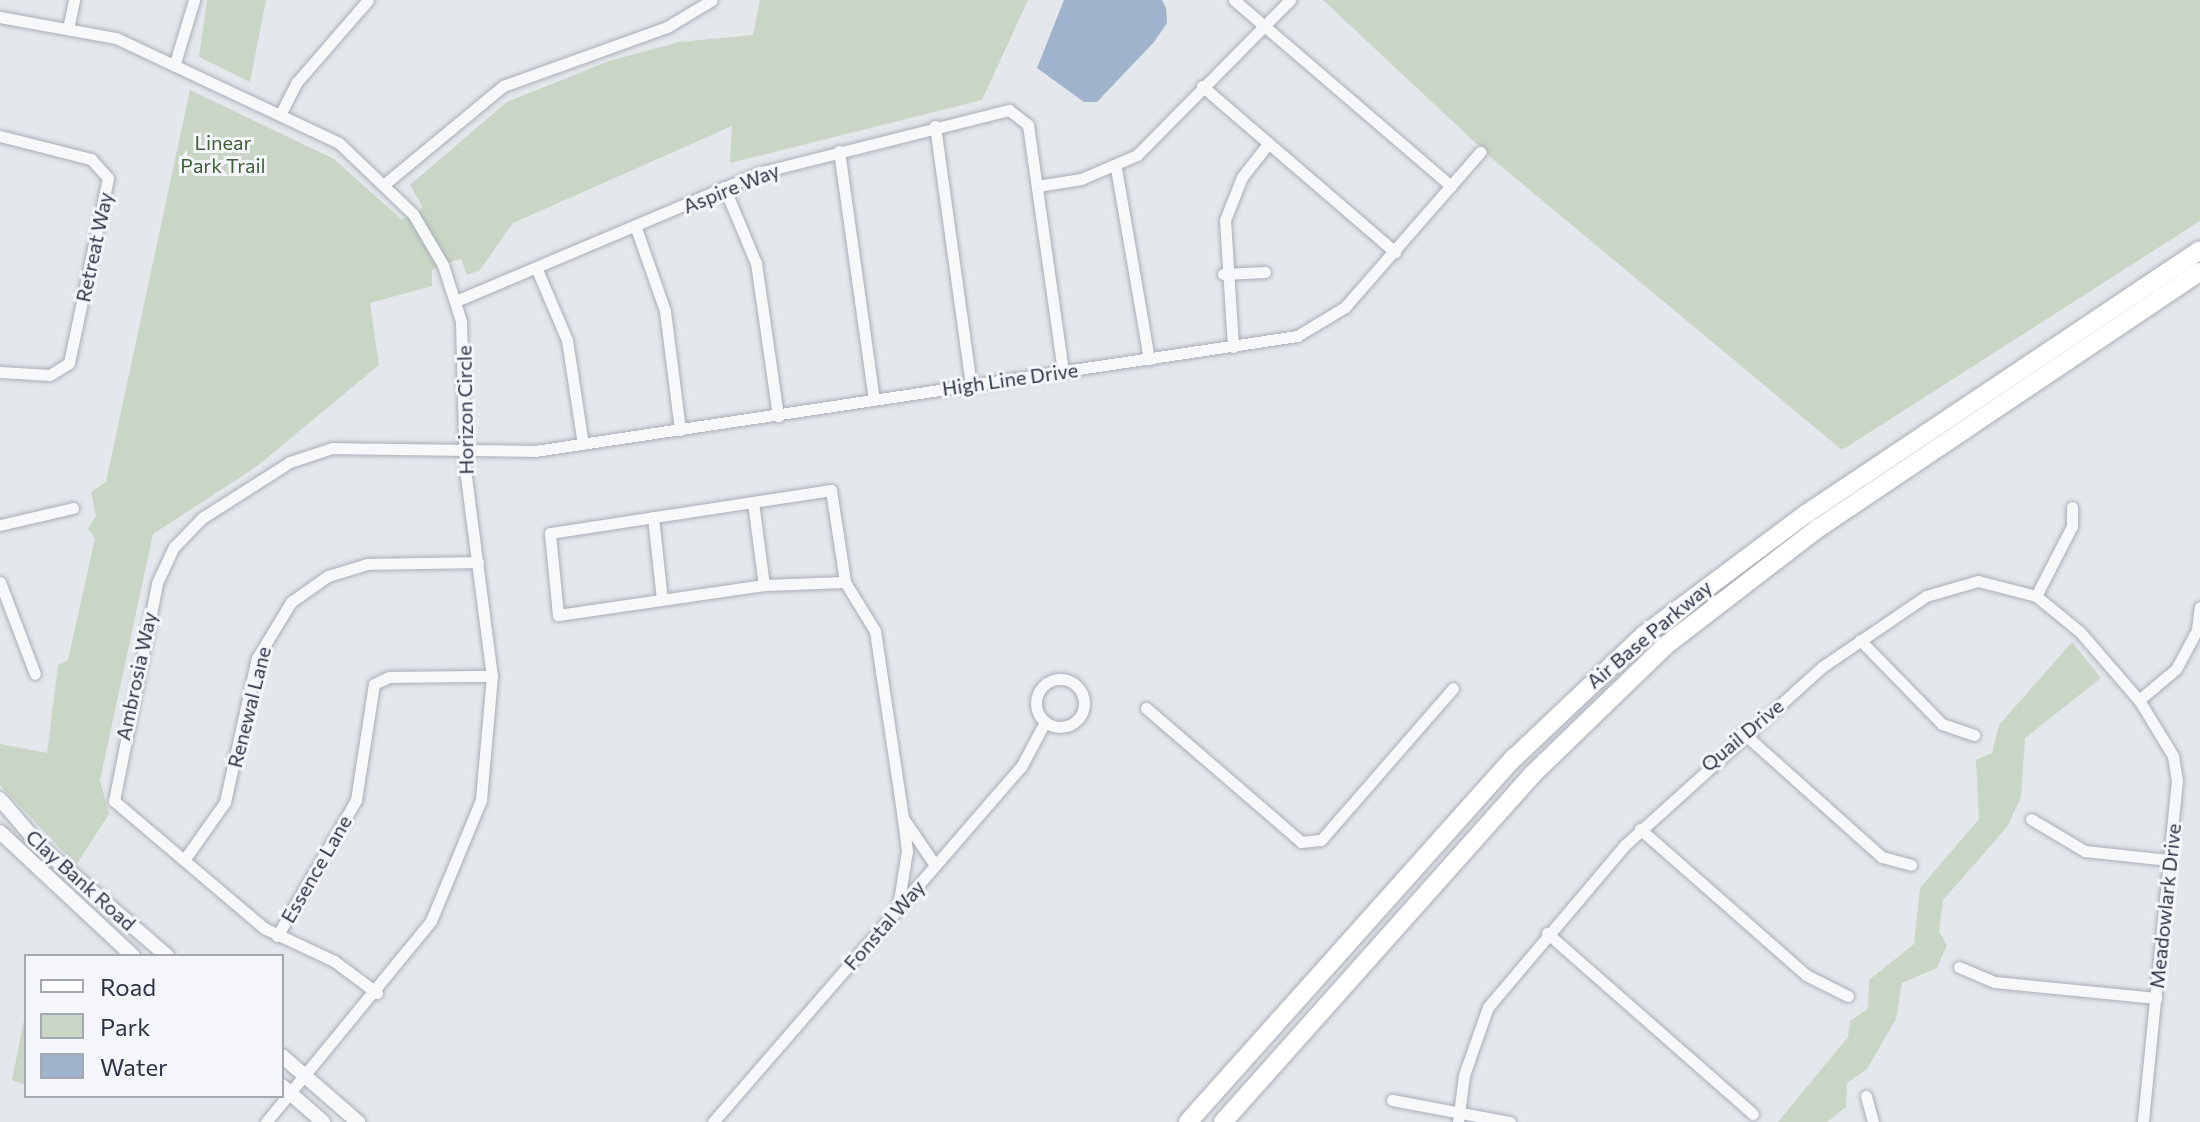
<!DOCTYPE html>
<html>
<head>
<meta charset="utf-8">
<style>
  body { margin:0 }
  #map { position:relative; width:2200px; height:1122px; overflow:hidden; background:#e4e7ec; font-family:Commissioner,sans-serif }
  div>[style] { position:absolute }
  .green>* { inset:0; background:#c9d6c5 }
  .water>* { inset:0; background:#9fb4cc }
  .roads { filter:drop-shadow(0 0 2px #a9aeb7) drop-shadow(0 0 2px #a9aeb7) }
  .minor>* { height:11px; margin:-5.5px; padding:0 5.5px; transform-origin:5.5px; border-radius:5.5px; background:#f7f8fa }
  .minor>.ring { margin:-5.5px; padding:0; box-sizing:content-box; background:none; border:11px solid #f7f8fa; border-radius:50% }
  .tertiary>* { height:14px; margin:-7px; padding:0 7px; transform-origin:7px; border-radius:7px; background:#f7f8fa }
  .primary>* { height:18px; margin:-9px; padding:0 9px; transform-origin:9px; border-radius:9px; background:#fff }
  span { translate:-50% -50%; white-space:nowrap; text-align:center; line-height:1.15; -webkit-text-stroke:6px #f4f6f9; paint-order:stroke }
  .park-label { font-size:20px; color:#3f6138 }
  .street-label { font-size:20px; color:#2b3445 }
  .legend { position:absolute; left:24px; top:954px; width:260px; height:144px; box-sizing:border-box; background:#f4f6f9; border:2px solid #a4a8b1; margin:0; padding:10px 14px; list-style:none; font-size:24px; color:#2b3445 }
  .legend li { display:flex; align-items:center; gap:16px; height:40px }
  .legend b { width:40px; border:2px solid #a4a8b1 }
</style>
</head>
<body>
<div id="map">
  <div class="green">
    <div style="clip-path:polygon(207px 0,266px 0,250px 82px,199px 57px)"></div>
    <div style="clip-path:polygon(760px 0,1028px 0,982px 100px,730px 163px,732px 126px,513px 223px,480px 270px,467px 275px,461px 259px,454px 261px,432px 270px,432px 286px,370px 303px,379px 365px,256px 467px,153px 534px,100px 780px,109px 814px,76px 865px,0 785px,0 744px,47px 753px,58px 665px,68px 660px,95px 538px,88px 529px,96px 516px,91px 492px,106px 482px,190px 90px,334px 159px,402px 220px,423px 208px,410px 185px,507px 102px,609px 61px,679px 42px,753px 35px)"></div>
    <div style="clip-path:polygon(1323px 0,2200px 0,2200px 221px,1842px 450px,1495px 161px)"></div>
    <div style="clip-path:polygon(2072px 642px,2101px 678px,2025px 738px,2021px 797px,2007px 827px,1943px 900px,1939px 931px,1947px 945px,1937px 968px,1902px 983px,1896px 1019px,1867px 1069px,1847px 1083px,1846px 1107px,1827px 1122px,1778px 1122px,1848px 1037px,1850px 1021px,1868px 1009px,1869px 980px,1914px 944px,1920px 888px,1979px 819px,1976px 760px,1992px 753px,1999px 725px)"></div>
    <div style="clip-path:polygon(26px 1010px,26px 1085px,12px 1080px)"></div>
  </div>
  <div class="water">
    <div style="clip-path:polygon(1064px 0,1162px 0,1166px 8px,1167px 23px,1154px 42px,1097px 102px,1084px 102px,1037px 68px)"></div>
  </div>
  <div class="roads">
    <div class="minor">
      <div style="left:1234px;top:0;width:286px;rotate:40.6deg"></div>
      <div style="left:0;top:17px;width:118px;rotate:10.3deg"></div>
      <div style="left:116px;top:38px;width:246px;rotate:25.2deg"></div>
      <div style="left:339px;top:143px;width:103px;rotate:43.8deg"></div>
      <div style="left:413px;top:214px;width:59px;rotate:59.5deg"></div>
      <div style="left:443px;top:265px;width:59px;rotate:72.2deg"></div>
      <div style="left:461px;top:321px;width:148px;rotate:88.5deg"></div>
      <div style="left:465px;top:469px;width:209px;rotate:82.6deg"></div>
      <div style="left:492px;top:676px;width:124px;rotate:95.1deg"></div>
      <div style="left:481px;top:800px;width:131px;rotate:112.5deg"></div>
      <div style="left:431px;top:921px;width:260px;rotate:129.4deg"></div>
      <div style="left:69px;top:24px;width:25px;rotate:-78deg"></div>
      <div style="left:175px;top:63px;width:66px;rotate:-73.2deg"></div>
      <div style="left:1202px;top:86px;width:255px;rotate:40.7deg"></div>
      <div style="left:281px;top:113px;width:35px;rotate:-63deg"></div>
      <div style="left:297px;top:82px;width:108px;rotate:-49.1deg"></div>
      <div style="left:935px;top:126px;width:260px;rotate:82.1deg"></div>
      <div style="left:0;top:136px;width:94px;rotate:14.2deg"></div>
      <div style="left:91px;top:159px;width:25px;rotate:48deg"></div>
      <div style="left:108px;top:178px;width:189px;rotate:101.9deg"></div>
      <div style="left:69px;top:363px;width:22px;rotate:148deg"></div>
      <div style="left:50px;top:375px;width:50px;rotate:-176.6deg"></div>
      <div style="left:839px;top:151px;width:250px;rotate:82deg"></div>
      <div style="left:1116px;top:168px;width:194px;rotate:80.2deg"></div>
      <div style="left:387px;top:182px;width:151px;rotate:-39.6deg"></div>
      <div style="left:503px;top:86px;width:174px;rotate:-19.8deg"></div>
      <div style="left:667px;top:27px;width:52px;rotate:-31deg"></div>
      <div style="left:1037px;top:186px;width:45px;rotate:-9deg"></div>
      <div style="left:1081px;top:179px;width:61px;rotate:-23.2deg"></div>
      <div style="left:1137px;top:155px;width:218px;rotate:-45.4deg"></div>
      <div style="left:724px;top:187px;width:82px;rotate:67.2deg"></div>
      <div style="left:756px;top:263px;width:155px;rotate:81.8deg"></div>
      <div style="left:636px;top:228px;width:88px;rotate:70.7deg"></div>
      <div style="left:665px;top:311px;width:120px;rotate:82.8deg"></div>
      <div style="left:538px;top:272px;width:74px;rotate:66.9deg"></div>
      <div style="left:567px;top:340px;width:105px;rotate:81.3deg"></div>
      <div style="left:1223px;top:274px;width:42px;rotate:-2.7deg"></div>
      <div style="left:456px;top:301px;width:332px;rotate:-22.9deg"></div>
      <div style="left:762px;top:172px;width:255px;rotate:-14.1deg"></div>
      <div style="left:1009px;top:110px;width:24px;rotate:38deg"></div>
      <div style="left:1028px;top:125px;width:248px;rotate:81.9deg"></div>
      <div style="left:1233px;top:347px;width:127px;rotate:-93.6deg"></div>
      <div style="left:1225px;top:220px;width:46px;rotate:-68.4deg"></div>
      <div style="left:1242px;top:177px;width:42px;rotate:-51.8deg"></div>
      <div style="left:753px;top:502px;width:84px;rotate:82.5deg"></div>
      <div style="left:653px;top:517px;width:83px;rotate:83.8deg"></div>
      <div style="left:0;top:525px;width:75px;rotate:-13.1deg"></div>
      <div style="left:0;top:582px;width:98px;rotate:69.2deg"></div>
      <div style="left:845px;top:582px;width:81px;rotate:177.9deg"></div>
      <div style="left:764px;top:585px;width:208px;rotate:171.7deg"></div>
      <div style="left:558px;top:615px;width:82px;rotate:-95.6deg"></div>
      <div style="left:550px;top:533px;width:284px;rotate:-8.7deg"></div>
      <div style="left:831px;top:490px;width:93px;rotate:81.3deg"></div>
      <div style="left:845px;top:582px;width:57px;rotate:58.5deg"></div>
      <div style="left:875px;top:631px;width:189px;rotate:81.5deg"></div>
      <div style="left:2036px;top:596px;width:79px;rotate:-62.8deg"></div>
      <div style="left:2072px;top:526px;width:19px;rotate:-90deg"></div>
      <div style="left:1860px;top:640px;width:117px;rotate:45.7deg"></div>
      <div style="left:1942px;top:724px;width:34px;rotate:19deg"></div>
      <div class="ring" style="left:1036px;top:679px;width:37px;height:37px"></div>
      <div style="left:2139px;top:700px;width:48px;rotate:-40deg"></div>
      <div style="left:2176px;top:669px;width:44px;rotate:-61.7deg"></div>
      <div style="left:2197px;top:630px;width:23px;rotate:-83deg"></div>
      <div style="left:1146px;top:708px;width:205px;rotate:40.8deg"></div>
      <div style="left:1301px;top:842px;width:20px;rotate:-6deg"></div>
      <div style="left:1321px;top:840px;width:201px;rotate:-49deg"></div>
      <div style="left:1742px;top:732px;width:188px;rotate:41.8deg"></div>
      <div style="left:1882px;top:857px;width:30px;rotate:15deg"></div>
      <div style="left:2031px;top:819px;width:63px;rotate:30.7deg"></div>
      <div style="left:2085px;top:851px;width:84px;rotate:6.1deg"></div>
      <div style="left:1640px;top:829px;width:221px;rotate:41.3deg"></div>
      <div style="left:1806px;top:975px;width:47px;rotate:26.6deg"></div>
      <div style="left:184px;top:860px;width:71px;rotate:-54.7deg"></div>
      <div style="left:225px;top:802px;width:148px;rotate:-77.5deg"></div>
      <div style="left:257px;top:658px;width:66px;rotate:-58.7deg"></div>
      <div style="left:291px;top:602px;width:45px;rotate:-35.1deg"></div>
      <div style="left:328px;top:576px;width:41px;rotate:-17.1deg"></div>
      <div style="left:367px;top:564px;width:111px;rotate:-1deg"></div>
      <div style="left:898px;top:907px;width:57px;rotate:-80.9deg"></div>
      <div style="left:907px;top:851px;width:33px;rotate:-97deg"></div>
      <div style="left:903px;top:818px;width:57px;rotate:55.8deg"></div>
      <div style="left:1547px;top:933px;width:274px;rotate:41.3deg"></div>
      <div style="left:277px;top:936px;width:157px;rotate:-59.8deg"></div>
      <div style="left:356px;top:800px;width:117px;rotate:-81.2deg"></div>
      <div style="left:374px;top:684px;width:17px;rotate:-25deg"></div>
      <div style="left:389px;top:677px;width:103px;rotate:-0.6deg"></div>
      <div style="left:1959px;top:967px;width:38px;rotate:23deg"></div>
      <div style="left:1994px;top:982px;width:163px;rotate:5.6deg"></div>
      <div style="left:377px;top:993px;width:54px;rotate:-143.3deg"></div>
      <div style="left:334px;top:961px;width:77px;rotate:-154.8deg"></div>
      <div style="left:264px;top:928px;width:197px;rotate:-139.7deg"></div>
      <div style="left:114px;top:801px;width:222px;rotate:-78.8deg"></div>
      <div style="left:157px;top:583px;width:40px;rotate:-65deg"></div>
      <div style="left:174px;top:547px;width:40px;rotate:-46deg"></div>
      <div style="left:202px;top:518px;width:104px;rotate:-32.5deg"></div>
      <div style="left:290px;top:462px;width:44px;rotate:-18.4deg"></div>
      <div style="left:332px;top:448px;width:203px;rotate:0.8deg"></div>
      <div style="left:535px;top:451px;width:771px;rotate:-8.58deg"></div>
      <div style="left:1297px;top:336px;width:56px;rotate:-31.1deg"></div>
      <div style="left:1345px;top:307px;width:206px;rotate:-48.9deg"></div>
      <div style="left:1866px;top:1096px;width:27px;rotate:75deg"></div>
      <div style="left:1392px;top:1100px;width:120px;rotate:10.6deg"></div>
      <div style="left:713px;top:1122px;width:470px;rotate:-49.1deg"></div>
      <div style="left:1021px;top:767px;width:51px;rotate:-61.9deg"></div>
      <div style="left:1458px;top:1122px;width:47px;rotate:-82.7deg"></div>
      <div style="left:1464px;top:1075px;width:72px;rotate:-70.6deg"></div>
      <div style="left:1488px;top:1007px;width:212px;rotate:-49.8deg"></div>
      <div style="left:1625px;top:845px;width:266px;rotate:-42.1deg"></div>
      <div style="left:1822px;top:667px;width:126px;rotate:-34.3deg"></div>
      <div style="left:1926px;top:596px;width:54px;rotate:-16.1deg"></div>
      <div style="left:1978px;top:581px;width:60px;rotate:14.5deg"></div>
      <div style="left:2036px;top:596px;width:57px;rotate:39.3deg"></div>
      <div style="left:2080px;top:632px;width:90px;rotate:49.1deg"></div>
      <div style="left:2139px;top:700px;width:66px;rotate:58.7deg"></div>
      <div style="left:2173px;top:756px;width:24px;rotate:81deg"></div>
      <div style="left:2177px;top:780px;width:344px;rotate:95.7deg"></div>
    </div>
    <div class="tertiary">
      <div style="left:0;top:799px;width:65px;rotate:49.4deg"></div>
      <div style="left:42px;top:848px;width:165px;rotate:40.8deg"></div>
      <div style="left:0;top:832px;width:182px;rotate:43deg"></div>
      <div style="left:282px;top:1056px;width:101px;rotate:41deg"></div>
      <div style="left:282px;top:1086px;width:55px;rotate:41.3deg"></div>
    </div>
    <div class="primary">
      <div style="left:1188px;top:1122px;width:489px;rotate:-48.2deg"></div>
      <div style="left:1514px;top:758px;width:179px;rotate:-43.4deg"></div>
      <div style="left:1644px;top:635px;width:202px;rotate:-36.8deg"></div>
      <div style="left:1806px;top:514px;width:474px;rotate:-33.8deg"></div>
      <div style="left:1223px;top:1122px;width:466px;rotate:-48.3deg"></div>
      <div style="left:1533px;top:774px;width:184px;rotate:-44.1deg"></div>
      <div style="left:1665px;top:646px;width:192px;rotate:-37.6deg"></div>
      <div style="left:1817px;top:529px;width:461px;rotate:-33.9deg"></div>
    </div>
  </div>
  <div class="park-label">
    <span style="left:223px;top:154px">Linear<br>Park Trail</span>
  </div>
  <div class="street-label">
    <span style="left:731px;top:188px;rotate:-22deg">Aspire Way</span>
    <span style="left:94px;top:247px;rotate:-78deg">Retreat Way</span>
    <span style="left:1010px;top:379px;rotate:-8deg">High Line Drive</span>
    <span style="left:465px;top:410px;rotate:-91deg">Horizon Circle</span>
    <span style="left:1649px;top:634px;rotate:-40deg">Air Base Parkway</span>
    <span style="left:136px;top:676px;rotate:-78deg">Ambrosia Way</span>
    <span style="left:249px;top:707px;rotate:-76deg">Renewal Lane</span>
    <span style="left:1742px;top:735px;rotate:-40deg">Quail Drive</span>
    <span style="left:316px;top:869px;rotate:-60deg">Essence Lane</span>
    <span style="left:81px;top:880px;rotate:42deg">Clay Bank Road</span>
    <span style="left:2165px;top:906px;rotate:-84deg">Meadowlark Drive</span>
    <span style="left:884px;top:925px;rotate:-49deg">Fonstal Way</span>
  </div>
  <ul class="legend">
  <li><b style="height:10px;background:#fff"></b>Road</li>
  <li><b style="height:22px;background:#c9d6c5"></b>Park</li>
  <li><b style="height:22px;background:#9fb4cc"></b>Water</li>
  </ul>
</div>
</body>
</html>
